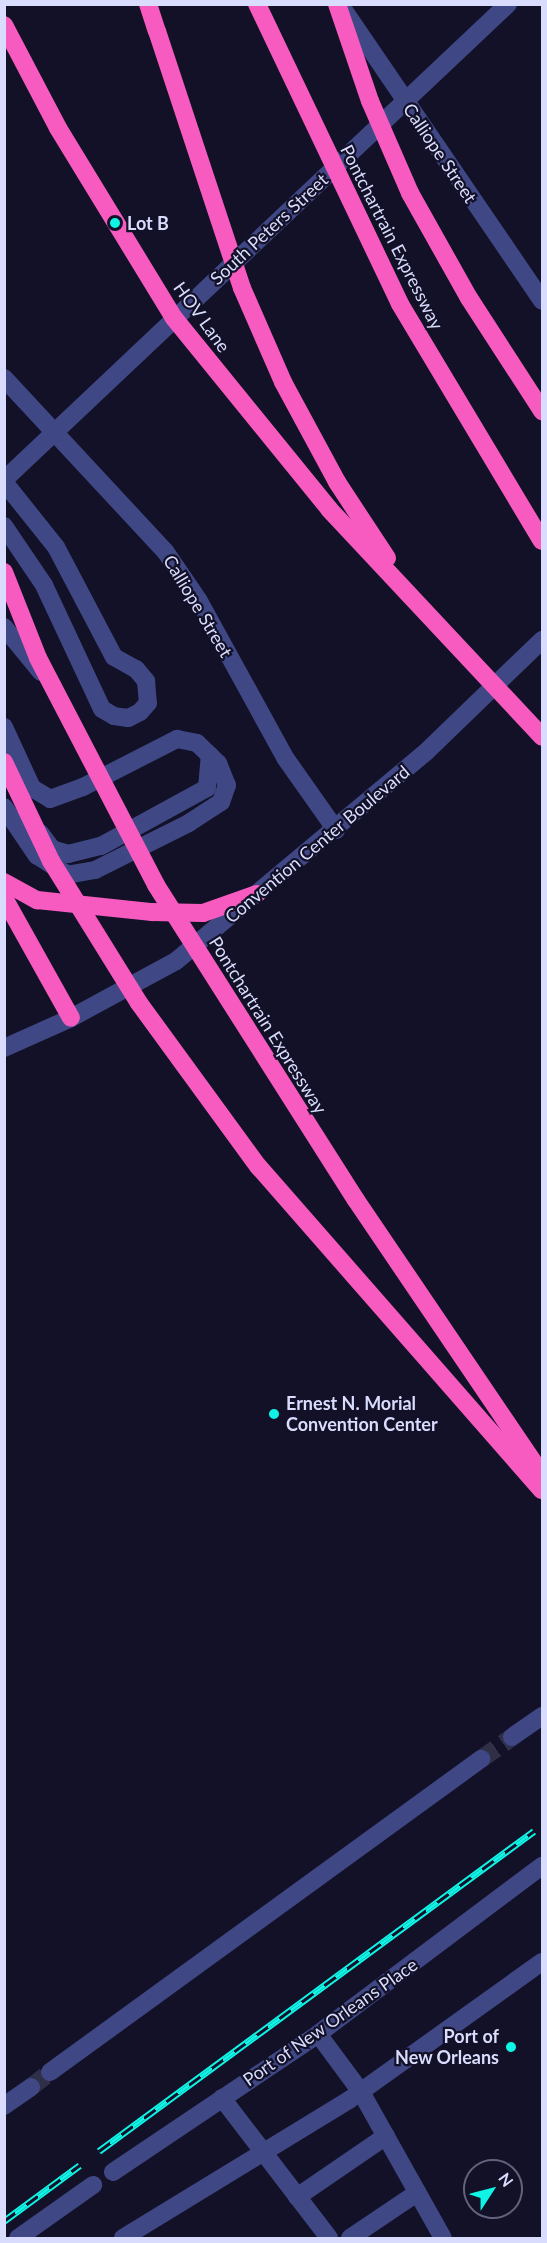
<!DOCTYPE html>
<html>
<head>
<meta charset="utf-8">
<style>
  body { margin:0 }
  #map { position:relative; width:547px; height:2243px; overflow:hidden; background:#121128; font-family:Lato,sans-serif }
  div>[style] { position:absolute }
  .minor-tunnel>* { height:18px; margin-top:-9px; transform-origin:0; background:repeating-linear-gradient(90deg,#302f48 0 18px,transparent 0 27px) }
  .minor>* { height:18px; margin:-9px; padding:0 9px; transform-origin:9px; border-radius:9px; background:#3f4784 }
  .highway>* { height:18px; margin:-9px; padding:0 9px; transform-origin:9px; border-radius:9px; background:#f75bbf }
  .rail>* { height:7px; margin-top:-3.5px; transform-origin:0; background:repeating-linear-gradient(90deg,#121128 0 14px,#10f4e6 0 28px); box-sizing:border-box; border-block:2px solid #10f4e6 }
  .highway-bridge>* { height:18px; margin:-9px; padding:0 9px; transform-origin:9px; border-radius:9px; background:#f75bbf }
  .dots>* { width:16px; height:16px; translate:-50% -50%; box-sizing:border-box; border:3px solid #121128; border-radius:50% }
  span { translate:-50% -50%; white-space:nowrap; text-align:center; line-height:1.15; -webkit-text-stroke:4.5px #121128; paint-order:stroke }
  .street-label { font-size:18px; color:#dadcfd }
  .poi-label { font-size:18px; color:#dadcfd; font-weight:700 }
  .left { translate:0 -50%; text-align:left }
  .right { translate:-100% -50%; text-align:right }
  .frame { position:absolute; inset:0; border:6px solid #dadcfd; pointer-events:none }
  .north { position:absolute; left:463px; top:2159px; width:60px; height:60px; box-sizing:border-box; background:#121128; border:2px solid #62627d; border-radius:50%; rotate:54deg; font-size:16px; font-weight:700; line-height:24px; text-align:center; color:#dadcfd }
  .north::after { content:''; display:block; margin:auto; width:21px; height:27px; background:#10f4e6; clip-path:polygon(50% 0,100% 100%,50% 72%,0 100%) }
</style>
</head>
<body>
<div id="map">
  <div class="minor-tunnel">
    <div style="left:481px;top:1759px;width:38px;rotate:-35deg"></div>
    <div style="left:31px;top:2087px;width:24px;rotate:-38deg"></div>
  </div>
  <div class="minor">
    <div style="left:341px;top:6px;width:357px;rotate:55.7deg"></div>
    <div style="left:4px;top:378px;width:236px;rotate:47.1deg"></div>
    <div style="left:165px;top:551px;width:60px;rotate:55.8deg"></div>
    <div style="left:199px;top:601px;width:180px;rotate:61.2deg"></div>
    <div style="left:286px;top:759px;width:87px;rotate:54.8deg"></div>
    <div style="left:4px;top:480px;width:693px;rotate:-43.36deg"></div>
    <div style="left:4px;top:482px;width:83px;rotate:51.3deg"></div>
    <div style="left:56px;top:547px;width:124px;rotate:62.2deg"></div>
    <div style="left:114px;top:657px;width:25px;rotate:29deg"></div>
    <div style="left:136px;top:669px;width:16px;rotate:50deg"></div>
    <div style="left:146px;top:681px;width:22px;rotate:85deg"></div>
    <div style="left:148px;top:703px;width:12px;rotate:132deg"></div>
    <div style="left:140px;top:712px;width:13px;rotate:153deg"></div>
    <div style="left:128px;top:718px;width:14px;rotate:-172deg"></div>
    <div style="left:114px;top:716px;width:14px;rotate:-150deg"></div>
    <div style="left:102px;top:709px;width:137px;rotate:-115.1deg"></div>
    <div style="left:44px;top:585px;width:71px;rotate:-124.1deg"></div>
    <div style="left:4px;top:627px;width:58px;rotate:50.6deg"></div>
    <div style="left:4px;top:727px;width:67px;rotate:65.3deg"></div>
    <div style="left:32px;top:788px;width:21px;rotate:31deg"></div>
    <div style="left:50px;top:799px;width:35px;rotate:-20deg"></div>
    <div style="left:83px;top:787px;width:106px;rotate:-27.1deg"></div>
    <div style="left:177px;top:739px;width:20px;rotate:11deg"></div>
    <div style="left:197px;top:743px;width:29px;rotate:44deg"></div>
    <div style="left:218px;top:763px;width:24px;rotate:68deg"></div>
    <div style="left:227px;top:785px;width:18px;rotate:109deg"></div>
    <div style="left:221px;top:802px;width:38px;rotate:147deg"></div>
    <div style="left:189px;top:823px;width:105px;rotate:153.4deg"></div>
    <div style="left:95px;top:870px;width:27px;rotate:170deg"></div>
    <div style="left:68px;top:875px;width:36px;rotate:-148deg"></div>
    <div style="left:37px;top:856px;width:59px;rotate:-124deg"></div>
    <div style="left:40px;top:833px;width:20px;rotate:53deg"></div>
    <div style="left:52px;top:849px;width:17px;rotate:17deg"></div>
    <div style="left:68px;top:854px;width:34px;rotate:-14deg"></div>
    <div style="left:101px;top:846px;width:121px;rotate:-28.7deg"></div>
    <div style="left:207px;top:788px;width:33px;rotate:-85deg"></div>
    <div style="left:4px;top:1048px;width:73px;rotate:-24.1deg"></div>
    <div style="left:71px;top:1018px;width:119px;rotate:-28.5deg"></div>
    <div style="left:176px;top:961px;width:327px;rotate:-39.9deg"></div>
    <div style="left:427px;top:751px;width:160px;rotate:-44deg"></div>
    <div style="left:512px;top:1737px;width:37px;rotate:-35deg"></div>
    <div style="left:318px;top:2034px;width:72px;rotate:53.4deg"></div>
    <div style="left:361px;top:2092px;width:167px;rotate:60.7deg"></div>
    <div style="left:50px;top:2072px;width:533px;rotate:-35.99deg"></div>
    <div style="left:222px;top:2098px;width:176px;rotate:52.6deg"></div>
    <div style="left:4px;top:2106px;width:33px;rotate:-35deg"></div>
    <div style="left:113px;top:2172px;width:247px;rotate:-33.9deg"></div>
    <div style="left:318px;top:2034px;width:280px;rotate:-36.9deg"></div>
    <div style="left:297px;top:2197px;width:108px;rotate:-34.4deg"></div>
    <div style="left:18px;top:2238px;width:92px;rotate:-35.2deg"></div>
    <div style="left:123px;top:2238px;width:265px;rotate:-31.4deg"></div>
    <div style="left:349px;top:2100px;width:237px;rotate:-35.6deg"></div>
    <div style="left:350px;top:2238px;width:81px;rotate:-33.9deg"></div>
  </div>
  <div class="highway">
    <div style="left:148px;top:4px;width:28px;rotate:72deg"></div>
    <div style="left:4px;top:882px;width:38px;rotate:29deg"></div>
    <div style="left:37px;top:900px;width:116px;rotate:6deg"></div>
    <div style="left:152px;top:912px;width:51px;rotate:1.1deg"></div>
    <div style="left:203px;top:913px;width:57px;rotate:-19.4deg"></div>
    <div style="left:4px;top:898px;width:137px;rotate:60.8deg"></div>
  </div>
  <div class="rail">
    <div style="left:99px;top:2151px;width:540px;rotate:-36.34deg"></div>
    <div style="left:4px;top:2221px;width:94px;rotate:-36.4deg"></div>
  </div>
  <div class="highway-bridge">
    <div style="left:257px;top:4px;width:332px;rotate:64.5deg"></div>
    <div style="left:400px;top:304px;width:276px;rotate:59.1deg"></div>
    <div style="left:337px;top:4px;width:102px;rotate:71.2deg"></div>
    <div style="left:370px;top:101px;width:100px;rotate:66.5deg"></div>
    <div style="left:410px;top:193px;width:120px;rotate:60.7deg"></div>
    <div style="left:469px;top:298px;width:135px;rotate:57.1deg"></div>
    <div style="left:4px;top:25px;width:116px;rotate:62.3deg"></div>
    <div style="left:58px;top:128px;width:223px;rotate:58.6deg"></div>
    <div style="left:174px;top:318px;width:246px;rotate:50.9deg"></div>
    <div style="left:329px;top:509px;width:312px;rotate:46.9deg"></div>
    <div style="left:157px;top:31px;width:271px;rotate:71.7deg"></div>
    <div style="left:242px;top:288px;width:103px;rotate:66.4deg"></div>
    <div style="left:283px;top:382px;width:114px;rotate:61.6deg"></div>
    <div style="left:337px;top:482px;width:91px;rotate:56.7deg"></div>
    <div style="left:4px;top:572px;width:92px;rotate:68.4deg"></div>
    <div style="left:38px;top:658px;width:256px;rotate:62.5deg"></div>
    <div style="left:156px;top:885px;width:373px;rotate:57.6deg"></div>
    <div style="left:356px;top:1200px;width:332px;rotate:55.9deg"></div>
    <div style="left:4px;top:762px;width:110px;rotate:64.6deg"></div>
    <div style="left:51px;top:861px;width:167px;rotate:58.2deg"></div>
    <div style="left:139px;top:1003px;width:202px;rotate:53.9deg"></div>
    <div style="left:258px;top:1166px;width:431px;rotate:48.8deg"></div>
  </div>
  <div class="dots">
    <div style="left:115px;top:223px;background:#10f4e6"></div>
    <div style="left:274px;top:1414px;background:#10f4e6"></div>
    <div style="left:511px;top:2047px;background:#10f4e6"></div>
  </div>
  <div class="street-label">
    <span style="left:440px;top:153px;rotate:56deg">Calliope Street</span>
    <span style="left:269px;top:229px;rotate:-43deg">South Peters Street</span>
    <span style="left:392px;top:237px;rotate:63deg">Pontchartrain Expressway</span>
    <span style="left:202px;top:317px;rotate:54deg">HOV Lane</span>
    <span style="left:198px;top:606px;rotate:59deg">Calliope Street</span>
    <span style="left:317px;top:844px;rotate:-40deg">Convention Center Boulevard</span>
    <span style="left:268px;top:1025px;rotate:58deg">Pontchartrain Expressway</span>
    <span style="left:330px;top:2022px;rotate:-35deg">Port of New Orleans Place</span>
  </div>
  <div class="poi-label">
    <span class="left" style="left:127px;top:223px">Lot B</span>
    <span class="left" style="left:286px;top:1414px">Ernest N. Morial<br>Convention Center</span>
    <span class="right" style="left:499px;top:2047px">Port of<br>New Orleans</span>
  </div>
  <div class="frame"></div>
  <div class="north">N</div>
</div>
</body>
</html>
